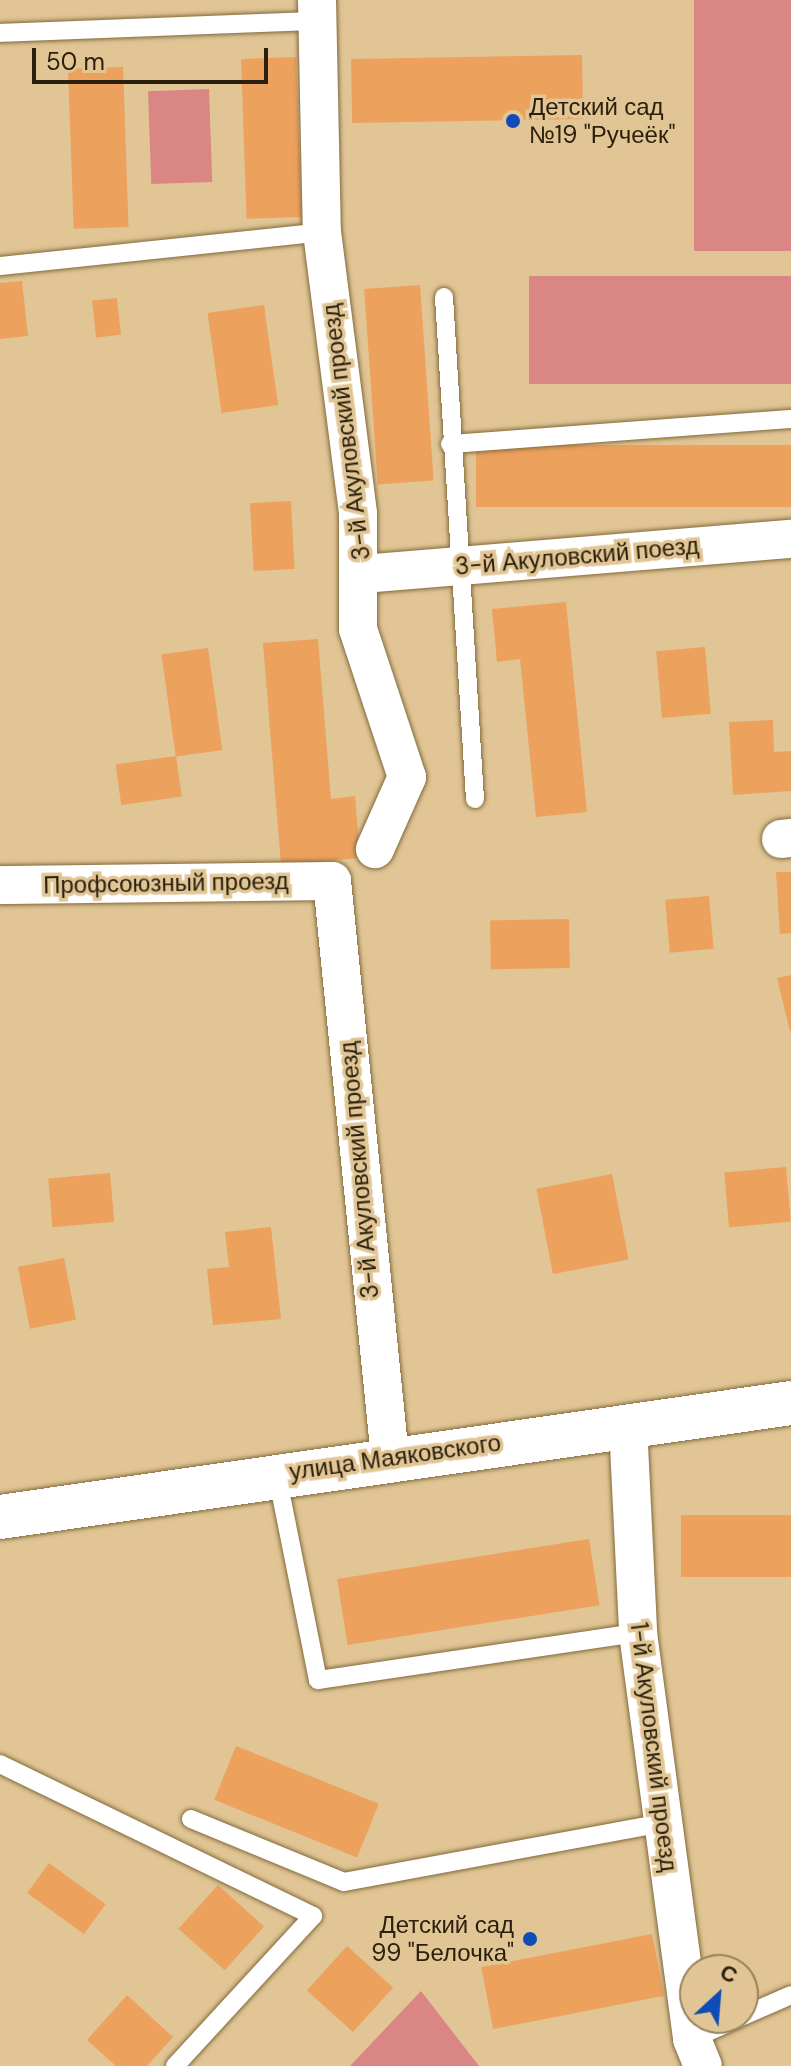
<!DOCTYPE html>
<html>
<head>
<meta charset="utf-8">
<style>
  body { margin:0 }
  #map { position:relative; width:791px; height:2066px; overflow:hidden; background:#e1c595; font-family:"DM Sans",sans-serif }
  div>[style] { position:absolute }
  .green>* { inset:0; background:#da8684; transform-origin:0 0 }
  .building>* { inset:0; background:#eca15d; transform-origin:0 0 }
  .roads { filter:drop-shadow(0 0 2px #836a3c) drop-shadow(0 0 2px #836a3c) }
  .service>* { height:18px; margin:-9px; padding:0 9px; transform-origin:9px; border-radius:9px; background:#fff }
  .minor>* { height:38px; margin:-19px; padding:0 19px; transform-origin:19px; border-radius:19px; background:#fff }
  .tertiary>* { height:44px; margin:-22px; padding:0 22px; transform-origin:22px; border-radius:22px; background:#fff }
  .dots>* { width:22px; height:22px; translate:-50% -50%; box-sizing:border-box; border:4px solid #e1c595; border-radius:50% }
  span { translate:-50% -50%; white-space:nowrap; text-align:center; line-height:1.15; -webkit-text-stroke:7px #e1c595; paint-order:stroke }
  .poi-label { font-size:24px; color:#2b200d }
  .left { translate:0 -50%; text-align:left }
  .right { translate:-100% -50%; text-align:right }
  .street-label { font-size:24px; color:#2b200d }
  .north { position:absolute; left:679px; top:1954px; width:80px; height:80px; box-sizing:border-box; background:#e1c595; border:2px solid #98835f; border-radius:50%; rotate:26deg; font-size:22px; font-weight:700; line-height:32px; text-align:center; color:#2b200d }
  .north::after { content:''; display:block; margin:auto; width:28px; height:36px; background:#0f4cb7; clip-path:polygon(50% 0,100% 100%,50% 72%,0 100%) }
  .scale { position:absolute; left:32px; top:48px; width:236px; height:36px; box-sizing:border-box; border:4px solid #2b200d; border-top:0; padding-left:10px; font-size:24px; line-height:28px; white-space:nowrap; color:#2b200d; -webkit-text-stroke:6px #e1c595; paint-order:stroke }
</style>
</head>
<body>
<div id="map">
  <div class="green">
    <div style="left:694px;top:0;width:97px;height:251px"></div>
    <div style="left:209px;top:89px;width:93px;height:61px;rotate:88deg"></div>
    <div style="left:791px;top:276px;width:108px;height:262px;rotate:90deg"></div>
    <div style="clip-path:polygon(421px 1991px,479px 2066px,350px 2066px)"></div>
  </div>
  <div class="building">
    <div style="left:582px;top:55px;width:64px;height:231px;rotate:89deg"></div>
    <div style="left:296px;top:57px;width:160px;height:55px;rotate:88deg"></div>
    <div style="left:123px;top:67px;width:160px;height:55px;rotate:88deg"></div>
    <div style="clip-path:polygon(22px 281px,28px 336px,0 339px,0 283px)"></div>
    <div style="left:420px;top:285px;width:196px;height:56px;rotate:86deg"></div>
    <div style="left:117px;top:298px;width:37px;height:25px;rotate:84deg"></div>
    <div style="left:264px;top:305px;width:101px;height:57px;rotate:82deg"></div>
    <div style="left:791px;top:445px;width:62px;height:315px;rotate:90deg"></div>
    <div style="left:291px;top:501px;width:68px;height:41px;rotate:87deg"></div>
    <div style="clip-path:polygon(566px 602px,587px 812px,536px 817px,520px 659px,497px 662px,492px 609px)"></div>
    <div style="clip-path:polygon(318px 639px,331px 799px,355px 796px,360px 858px,281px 865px,263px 643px)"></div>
    <div style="left:705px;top:647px;width:67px;height:49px;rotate:85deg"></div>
    <div style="left:208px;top:648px;width:103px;height:47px;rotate:82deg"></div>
    <div style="clip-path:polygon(773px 720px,774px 752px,791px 751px,791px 791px,733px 795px,729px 722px)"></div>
    <div style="left:176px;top:756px;width:41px;height:61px;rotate:82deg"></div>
    <div style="clip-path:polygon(776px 872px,791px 872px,791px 933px,780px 934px)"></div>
    <div style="left:709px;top:896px;width:53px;height:44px;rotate:85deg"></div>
    <div style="left:569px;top:919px;width:49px;height:79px;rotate:89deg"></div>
    <div style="clip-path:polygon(791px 975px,791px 1031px,790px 1031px,777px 978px)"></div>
    <div style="left:786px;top:1167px;width:55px;height:62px;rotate:85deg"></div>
    <div style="left:110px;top:1173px;width:49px;height:62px;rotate:85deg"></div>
    <div style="left:612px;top:1174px;width:87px;height:77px;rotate:79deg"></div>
    <div style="clip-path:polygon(271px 1227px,281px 1319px,213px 1325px,207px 1269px,229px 1267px,225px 1232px)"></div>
    <div style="left:64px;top:1258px;width:63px;height:47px;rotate:79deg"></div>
    <div style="left:791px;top:1515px;width:62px;height:110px;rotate:90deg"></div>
    <div style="left:589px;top:1539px;width:67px;height:255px;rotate:81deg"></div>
    <div style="left:236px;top:1746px;width:154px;height:58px;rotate:22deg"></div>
    <div style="left:49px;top:1863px;width:70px;height:37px;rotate:36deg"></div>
    <div style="left:218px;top:1885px;width:62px;height:59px;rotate:42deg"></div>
    <div style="left:652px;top:1934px;width:63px;height:174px;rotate:79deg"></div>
    <div style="left:347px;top:1946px;width:62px;height:60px;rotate:42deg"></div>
    <div style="clip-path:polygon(127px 1995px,173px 2037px,147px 2066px,116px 2066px,87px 2040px)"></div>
  </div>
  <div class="roads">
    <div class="service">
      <div style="left:0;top:33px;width:317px;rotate:-2.2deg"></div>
      <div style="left:0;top:266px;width:324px;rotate:-6deg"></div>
      <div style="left:444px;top:297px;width:503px;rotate:86.47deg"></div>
      <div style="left:450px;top:444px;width:342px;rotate:-4.2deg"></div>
      <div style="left:277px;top:1475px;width:209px;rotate:78.7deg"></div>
      <div style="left:318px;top:1680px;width:323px;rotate:-8.4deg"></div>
      <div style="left:0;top:1764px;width:348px;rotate:25.9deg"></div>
      <div style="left:313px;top:1916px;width:204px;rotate:132.6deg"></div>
      <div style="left:191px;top:1819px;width:165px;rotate:22.4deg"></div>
      <div style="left:344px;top:1882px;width:324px;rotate:-10.5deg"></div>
      <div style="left:743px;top:2016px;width:52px;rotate:-23.6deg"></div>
      <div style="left:692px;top:2039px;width:51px;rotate:-24.1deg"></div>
    </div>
    <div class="minor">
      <div style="left:317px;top:0;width:232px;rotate:88.8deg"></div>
      <div style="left:322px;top:232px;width:284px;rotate:82.7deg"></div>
      <div style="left:358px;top:514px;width:115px;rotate:90deg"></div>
      <div style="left:358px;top:629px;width:156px;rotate:71.7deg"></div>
      <div style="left:407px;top:777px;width:79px;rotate:114deg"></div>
      <div style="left:363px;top:574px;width:429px;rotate:-4.7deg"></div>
      <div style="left:781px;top:839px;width:10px;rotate:-6deg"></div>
      <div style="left:0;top:885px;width:332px;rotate:-0.7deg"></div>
      <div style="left:332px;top:881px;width:580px;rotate:84.26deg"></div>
      <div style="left:628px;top:1425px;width:208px;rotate:87.2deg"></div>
      <div style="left:638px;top:1633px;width:410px;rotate:82.4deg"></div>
      <div style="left:692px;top:2039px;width:29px;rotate:68deg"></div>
    </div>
    <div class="tertiary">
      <div style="left:0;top:1517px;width:799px;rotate:-8.2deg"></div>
    </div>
  </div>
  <div class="dots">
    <div style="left:513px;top:121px;background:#0f4cb7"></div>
    <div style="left:530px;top:1939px;background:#0f4cb7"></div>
  </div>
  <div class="poi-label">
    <span class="left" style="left:529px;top:121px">Детский сад<br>№19 "Ручеёк"</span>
    <span class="right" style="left:514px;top:1939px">Детский сад<br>99 "Белочка"</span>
  </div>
  <div class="street-label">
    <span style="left:346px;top:432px;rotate:-97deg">3-й Акуловский проезд</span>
    <span style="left:577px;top:556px;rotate:-5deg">3-й Акуловский поезд</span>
    <span style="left:166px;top:883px;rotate:-1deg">Профсоюзный проезд</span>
    <span style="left:359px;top:1170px;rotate:-95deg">3-й Акуловский проезд</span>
    <span style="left:395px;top:1457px;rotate:-8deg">улица Маяковского</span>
    <span style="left:654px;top:1747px;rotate:83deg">1-й Акуловский проезд</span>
  </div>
  <div class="north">С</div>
  <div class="scale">50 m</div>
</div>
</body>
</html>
